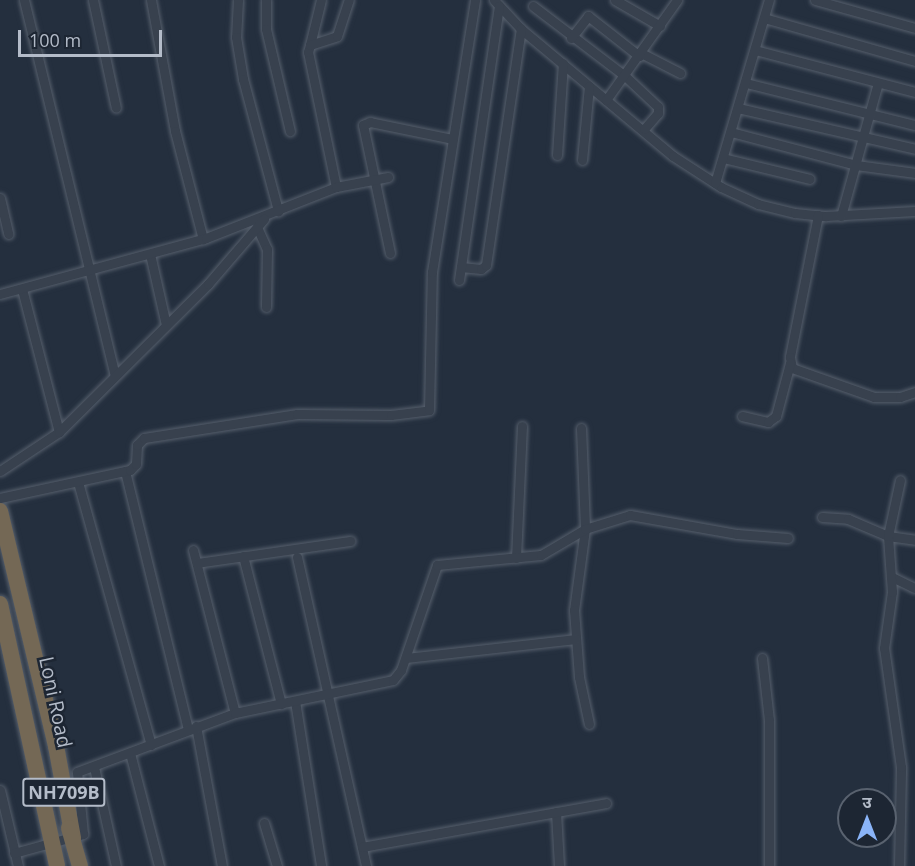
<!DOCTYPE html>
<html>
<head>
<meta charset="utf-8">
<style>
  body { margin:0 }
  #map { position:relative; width:915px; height:866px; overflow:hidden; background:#242f3e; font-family:"Open Sans","Noto Sans Devanagari",sans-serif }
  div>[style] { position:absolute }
  .roads { filter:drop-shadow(0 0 2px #565f6c) drop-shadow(0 0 2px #565f6c) }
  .street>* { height:9px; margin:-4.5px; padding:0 4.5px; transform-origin:4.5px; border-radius:4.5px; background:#38414e }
  .highway>* { height:16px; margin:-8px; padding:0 8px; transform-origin:8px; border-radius:8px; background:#746855 }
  span { translate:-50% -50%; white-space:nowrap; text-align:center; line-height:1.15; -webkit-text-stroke:5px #1d2633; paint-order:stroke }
  .shield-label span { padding:2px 4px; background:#1d2633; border:2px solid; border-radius:4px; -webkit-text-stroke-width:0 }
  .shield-label { font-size:18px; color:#b4bcc9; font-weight:700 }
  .street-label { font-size:20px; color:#b4bcc9 }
  .north { position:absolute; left:837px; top:788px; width:60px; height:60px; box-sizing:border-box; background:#1d2633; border:2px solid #59626f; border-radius:50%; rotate:0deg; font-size:16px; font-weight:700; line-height:24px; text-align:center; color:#b4bcc9 }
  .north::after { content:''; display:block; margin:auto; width:21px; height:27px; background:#8ab4f8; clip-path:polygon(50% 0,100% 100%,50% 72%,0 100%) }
  .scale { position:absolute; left:18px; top:30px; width:144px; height:27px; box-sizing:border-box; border:3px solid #b4bcc9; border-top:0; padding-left:8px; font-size:18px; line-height:21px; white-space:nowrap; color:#b4bcc9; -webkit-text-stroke:4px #1d2633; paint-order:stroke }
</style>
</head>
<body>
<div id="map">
  <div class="roads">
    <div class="street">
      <div style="left:24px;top:0;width:386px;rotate:76.4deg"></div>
      <div style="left:93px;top:0;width:110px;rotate:78deg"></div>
      <div style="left:151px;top:0;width:133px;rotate:79.6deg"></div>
      <div style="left:175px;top:131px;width:112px;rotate:75.5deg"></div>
      <div style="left:238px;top:0;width:37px;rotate:93deg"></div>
      <div style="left:236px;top:37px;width:43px;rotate:80.5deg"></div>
      <div style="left:243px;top:79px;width:137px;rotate:75.1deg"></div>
      <div style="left:266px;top:0;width:29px;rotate:90deg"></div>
      <div style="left:266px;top:29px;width:105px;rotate:76.8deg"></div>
      <div style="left:494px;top:0;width:40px;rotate:47deg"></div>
      <div style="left:521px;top:29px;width:198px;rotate:39.9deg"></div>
      <div style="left:673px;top:156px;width:57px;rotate:32.9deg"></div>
      <div style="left:721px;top:187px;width:41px;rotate:24.7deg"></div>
      <div style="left:758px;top:204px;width:38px;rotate:14deg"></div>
      <div style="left:795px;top:213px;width:31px;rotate:6deg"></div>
      <div style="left:826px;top:216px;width:89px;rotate:-3.2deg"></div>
      <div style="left:615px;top:0;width:52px;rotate:30deg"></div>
      <div style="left:815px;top:0;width:104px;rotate:15.6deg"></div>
      <div style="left:533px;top:6px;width:116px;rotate:37.3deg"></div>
      <div style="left:625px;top:76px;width:45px;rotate:43.2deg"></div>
      <div style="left:658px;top:107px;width:6px;rotate:90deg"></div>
      <div style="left:658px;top:113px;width:21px;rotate:131deg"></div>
      <div style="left:764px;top:18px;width:157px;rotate:15.9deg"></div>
      <div style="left:571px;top:38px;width:28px;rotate:-52deg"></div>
      <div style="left:588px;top:16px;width:65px;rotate:38.1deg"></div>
      <div style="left:310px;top:45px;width:46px;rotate:-76.3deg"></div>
      <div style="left:755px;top:50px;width:165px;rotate:14.7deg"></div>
      <div style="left:641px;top:53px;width:44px;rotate:27.1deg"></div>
      <div style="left:746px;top:83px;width:174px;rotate:14deg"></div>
      <div style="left:606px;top:100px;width:123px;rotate:-54.6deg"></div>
      <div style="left:738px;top:108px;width:182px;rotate:13deg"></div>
      <div style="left:731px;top:132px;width:129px;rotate:14.8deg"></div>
      <div style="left:856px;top:165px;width:60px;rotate:7.7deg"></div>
      <div style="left:557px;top:155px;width:92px;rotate:-86.3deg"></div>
      <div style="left:723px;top:158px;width:89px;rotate:13.6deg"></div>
      <div style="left:582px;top:160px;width:74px;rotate:-84.6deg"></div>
      <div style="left:715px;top:183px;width:191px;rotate:-73.6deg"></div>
      <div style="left:336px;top:187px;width:138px;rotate:-101.7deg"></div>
      <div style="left:308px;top:52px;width:7px;rotate:-74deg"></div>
      <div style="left:310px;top:45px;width:28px;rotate:-18deg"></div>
      <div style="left:337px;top:36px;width:38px;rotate:-72deg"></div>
      <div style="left:0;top:198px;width:37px;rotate:77deg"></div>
      <div style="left:818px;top:215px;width:145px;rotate:101.2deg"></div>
      <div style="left:790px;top:357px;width:11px;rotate:80deg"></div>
      <div style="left:792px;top:368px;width:87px;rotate:19.5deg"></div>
      <div style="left:874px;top:397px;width:26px"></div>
      <div style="left:900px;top:397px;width:16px;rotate:-18deg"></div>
      <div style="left:841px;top:216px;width:138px;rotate:-74.5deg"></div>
      <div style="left:257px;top:227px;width:24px;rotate:66deg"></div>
      <div style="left:267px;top:249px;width:58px;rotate:91deg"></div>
      <div style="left:390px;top:253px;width:131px;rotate:-101.9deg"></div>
      <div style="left:363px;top:125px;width:8px;rotate:-23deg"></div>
      <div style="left:370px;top:122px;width:84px;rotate:11.7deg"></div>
      <div style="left:150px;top:254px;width:73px;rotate:77.3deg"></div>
      <div style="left:461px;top:267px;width:20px;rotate:6deg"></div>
      <div style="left:481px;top:269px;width:6px;rotate:-39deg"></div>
      <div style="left:486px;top:265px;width:239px;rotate:-81.6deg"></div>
      <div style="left:459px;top:280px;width:277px;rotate:-81.7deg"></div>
      <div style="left:22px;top:289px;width:148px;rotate:75.5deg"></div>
      <div style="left:0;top:294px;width:213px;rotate:-15.2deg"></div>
      <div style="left:206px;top:238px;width:140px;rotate:-21.4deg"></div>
      <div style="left:336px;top:187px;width:53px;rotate:-10.9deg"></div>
      <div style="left:742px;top:416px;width:27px;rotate:13deg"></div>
      <div style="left:768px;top:422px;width:10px;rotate:-37deg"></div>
      <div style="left:776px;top:416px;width:55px;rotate:-75.2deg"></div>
      <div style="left:581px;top:428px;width:101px;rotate:87.7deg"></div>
      <div style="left:585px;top:529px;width:82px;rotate:97.7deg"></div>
      <div style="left:574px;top:610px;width:67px;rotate:85.7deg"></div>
      <div style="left:579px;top:677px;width:48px;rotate:78deg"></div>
      <div style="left:0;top:471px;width:71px;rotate:-33.5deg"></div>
      <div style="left:59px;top:432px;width:210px;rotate:-44.8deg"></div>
      <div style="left:208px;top:284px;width:86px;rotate:-49.3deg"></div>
      <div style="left:125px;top:471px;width:266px;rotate:76.3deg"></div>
      <div style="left:78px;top:482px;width:273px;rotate:74.5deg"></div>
      <div style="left:0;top:498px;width:133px;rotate:-12.2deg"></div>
      <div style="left:130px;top:470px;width:8px;rotate:-45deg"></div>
      <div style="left:136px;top:464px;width:19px;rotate:-87deg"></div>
      <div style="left:137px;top:445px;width:10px;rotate:-45deg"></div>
      <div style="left:144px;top:438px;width:155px;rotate:-8.9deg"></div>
      <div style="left:297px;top:414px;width:94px;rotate:0.6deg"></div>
      <div style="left:391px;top:415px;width:38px;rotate:-7deg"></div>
      <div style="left:429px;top:410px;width:138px;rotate:-88.8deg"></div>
      <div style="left:432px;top:272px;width:275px;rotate:-81deg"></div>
      <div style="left:822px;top:517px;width:26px;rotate:4deg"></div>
      <div style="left:848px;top:519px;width:43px;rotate:23deg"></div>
      <div style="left:888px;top:536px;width:27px;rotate:8deg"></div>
      <div style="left:193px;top:550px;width:168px;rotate:75.6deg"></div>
      <div style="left:243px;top:556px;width:153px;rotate:75.6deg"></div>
      <div style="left:297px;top:557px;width:317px;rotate:77.4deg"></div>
      <div style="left:516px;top:558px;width:132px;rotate:-87.4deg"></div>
      <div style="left:197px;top:563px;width:155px;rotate:-8.2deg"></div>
      <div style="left:892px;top:577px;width:25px;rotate:26deg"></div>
      <div style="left:406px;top:658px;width:171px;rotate:-6.4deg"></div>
      <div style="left:762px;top:658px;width:62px;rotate:83.6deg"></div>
      <div style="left:769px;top:720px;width:146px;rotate:90deg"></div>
      <div style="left:295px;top:701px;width:167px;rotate:81deg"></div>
      <div style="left:196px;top:726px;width:142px;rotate:79.5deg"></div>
      <div style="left:130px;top:753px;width:117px;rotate:75.6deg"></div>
      <div style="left:94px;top:767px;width:101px;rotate:77.5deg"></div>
      <div style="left:0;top:790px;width:78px;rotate:76.7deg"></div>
      <div style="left:556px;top:812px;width:54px;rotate:86.8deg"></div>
      <div style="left:264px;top:823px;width:45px;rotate:73.2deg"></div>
      <div style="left:362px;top:847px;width:248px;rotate:-10.2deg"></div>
      <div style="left:14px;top:853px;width:72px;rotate:-15.4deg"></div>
      <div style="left:83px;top:834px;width:62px;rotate:-95.5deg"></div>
      <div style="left:77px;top:772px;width:169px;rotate:-20.5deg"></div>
      <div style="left:235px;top:713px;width:161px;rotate:-11.8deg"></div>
      <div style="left:393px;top:680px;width:13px;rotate:-51deg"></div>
      <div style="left:401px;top:670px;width:111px;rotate:-71.1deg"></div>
      <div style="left:437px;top:565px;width:104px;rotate:-5.5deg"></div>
      <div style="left:541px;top:555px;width:51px;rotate:-30.6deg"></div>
      <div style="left:585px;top:529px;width:47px;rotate:-17.3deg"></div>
      <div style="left:630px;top:515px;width:109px;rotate:10.1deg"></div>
      <div style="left:737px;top:534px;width:51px;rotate:4.5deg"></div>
      <div style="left:899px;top:866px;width:99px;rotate:-88.8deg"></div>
      <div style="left:901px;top:767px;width:120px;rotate:-98.1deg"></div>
      <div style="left:884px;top:648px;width:57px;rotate:-81.9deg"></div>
      <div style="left:892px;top:592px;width:56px;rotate:-94.1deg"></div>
      <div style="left:888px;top:536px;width:57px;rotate:-77.9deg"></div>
    </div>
    <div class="highway">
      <div style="left:0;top:511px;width:242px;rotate:76.6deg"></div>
      <div style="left:56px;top:746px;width:94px;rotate:79.5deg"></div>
      <div style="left:0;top:604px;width:268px;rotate:77.7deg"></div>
      <div style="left:69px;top:828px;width:40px;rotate:74deg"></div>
    </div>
  </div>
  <div class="shield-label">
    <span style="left:64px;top:792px">NH709B</span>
  </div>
  <div class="street-label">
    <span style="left:56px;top:702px;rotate:78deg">Loni Road</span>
  </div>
  <div class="north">उ</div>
  <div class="scale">100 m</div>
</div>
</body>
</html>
